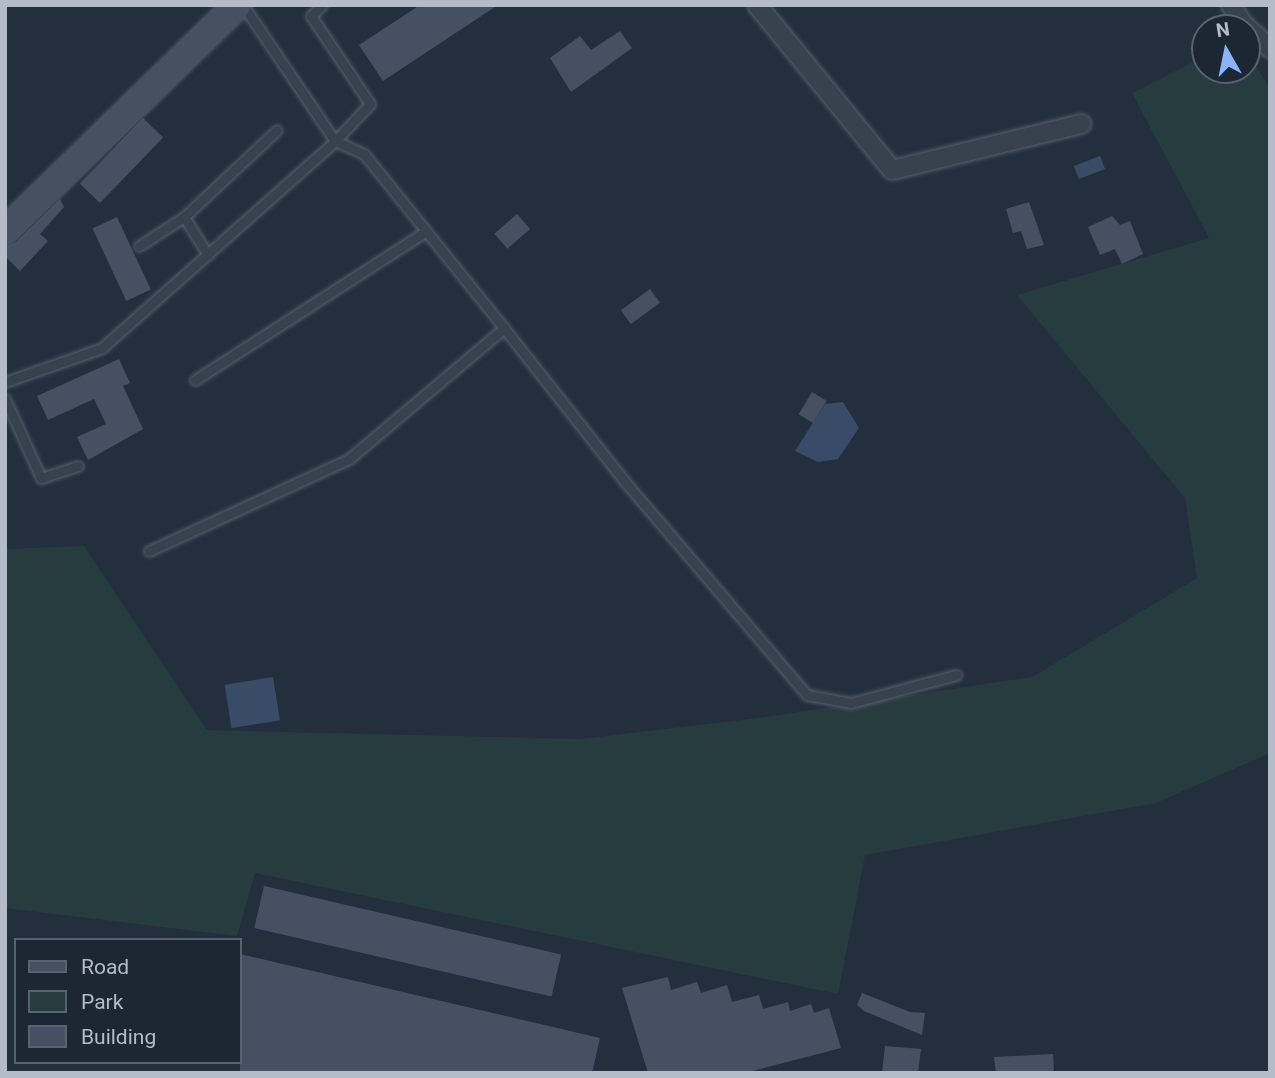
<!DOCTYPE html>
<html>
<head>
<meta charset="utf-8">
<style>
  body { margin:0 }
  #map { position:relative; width:1275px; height:1078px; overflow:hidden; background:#242f3e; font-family:Roboto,sans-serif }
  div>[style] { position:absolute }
  .green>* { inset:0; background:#263c3f }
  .water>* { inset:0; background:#394c67; transform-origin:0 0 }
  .building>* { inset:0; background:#455162; transform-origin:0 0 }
  .roads { filter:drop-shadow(0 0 2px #565f6c) drop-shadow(0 0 2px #565f6c) }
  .lane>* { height:9px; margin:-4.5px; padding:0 4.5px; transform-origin:4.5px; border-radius:4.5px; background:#38414e }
  .street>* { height:18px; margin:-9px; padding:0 9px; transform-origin:9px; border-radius:9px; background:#38414e }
  .secondary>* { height:26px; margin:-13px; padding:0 13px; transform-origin:13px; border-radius:13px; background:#465061 }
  span { translate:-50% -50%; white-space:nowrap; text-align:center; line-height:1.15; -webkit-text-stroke:5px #1d2633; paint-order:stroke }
  .frame { position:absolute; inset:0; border:7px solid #b4bcc9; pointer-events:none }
  .legend { position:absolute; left:14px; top:938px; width:228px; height:126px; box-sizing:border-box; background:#1d2633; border:2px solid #59626f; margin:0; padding:9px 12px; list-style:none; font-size:21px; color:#b4bcc9 }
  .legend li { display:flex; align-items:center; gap:14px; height:35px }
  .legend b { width:35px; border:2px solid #59626f }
  .north { position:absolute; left:1191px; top:14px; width:70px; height:70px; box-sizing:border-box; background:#1d2633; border:2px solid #59626f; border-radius:50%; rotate:351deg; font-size:19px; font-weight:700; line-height:28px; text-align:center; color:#b4bcc9 }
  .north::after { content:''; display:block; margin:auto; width:24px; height:32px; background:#8ab4f8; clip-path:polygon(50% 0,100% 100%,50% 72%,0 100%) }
</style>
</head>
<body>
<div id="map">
  <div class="green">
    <div style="clip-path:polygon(1247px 51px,1270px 89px,1270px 753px,1156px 803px,865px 855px,838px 994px,255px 873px,237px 936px,5px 908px,5px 549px,84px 546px,207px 730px,581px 739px,766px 717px,1032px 677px,1197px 578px,1185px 498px,1017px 295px,1209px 238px,1132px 93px,1205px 56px,1205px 70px,1247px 70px)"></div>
  </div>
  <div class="water">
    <div style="left:1100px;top:156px;width:14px;height:28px;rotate:69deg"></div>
    <div style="clip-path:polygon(843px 402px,859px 428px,838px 459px,818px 462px,795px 451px,825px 404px)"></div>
    <div style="left:273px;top:677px;width:44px;height:49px;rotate:81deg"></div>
  </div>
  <div class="building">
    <div style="clip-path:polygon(420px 5px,498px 5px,383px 81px,359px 45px)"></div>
    <div style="clip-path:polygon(620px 31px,632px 48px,571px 92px,550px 58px,580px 36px,591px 50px)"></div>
    <div style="left:143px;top:118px;width:28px;height:91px;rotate:44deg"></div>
    <div style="clip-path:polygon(60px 199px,64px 207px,40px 234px,48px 241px,20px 271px,5px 256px,5px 247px,16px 242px)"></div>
    <div style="clip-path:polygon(1029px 202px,1044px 245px,1027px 249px,1021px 231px,1013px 233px,1006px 209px)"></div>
    <div style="left:517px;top:214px;width:20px;height:30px;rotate:49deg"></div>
    <div style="clip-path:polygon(1112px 216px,1120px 225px,1130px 221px,1143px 254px,1122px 264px,1115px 249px,1100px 255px,1088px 227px)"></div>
    <div style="left:117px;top:217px;width:80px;height:27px;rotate:65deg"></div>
    <div style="left:650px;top:289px;width:17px;height:36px;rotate:54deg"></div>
    <div style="clip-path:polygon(119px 359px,130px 383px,123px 386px,143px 429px,88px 460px,77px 437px,106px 424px,94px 399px,48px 420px,37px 396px)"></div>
    <div style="left:812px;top:392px;width:17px;height:26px;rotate:31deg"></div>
    <div style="left:264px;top:886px;width:305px;height:43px;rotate:13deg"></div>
    <div style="clip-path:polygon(240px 954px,600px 1038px,592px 1073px,240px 1073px)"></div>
    <div style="clip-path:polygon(668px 977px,671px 990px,697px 982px,701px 993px,727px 985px,732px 1002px,759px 995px,763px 1009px,788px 1002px,790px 1011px,811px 1004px,814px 1013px,829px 1008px,841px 1048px,745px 1073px,648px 1073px,622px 988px)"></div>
    <div style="clip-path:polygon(862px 993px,910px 1012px,925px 1013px,922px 1035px,864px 1011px,857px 1005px)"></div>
    <div style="clip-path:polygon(885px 1046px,921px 1049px,918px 1073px,882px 1073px)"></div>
    <div style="clip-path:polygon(1053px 1054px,1054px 1073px,996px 1073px,994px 1057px)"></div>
  </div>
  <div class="roads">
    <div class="lane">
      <div style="left:139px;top:246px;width:54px;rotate:-32.8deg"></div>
      <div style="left:208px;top:255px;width:45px;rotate:-122.3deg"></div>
      <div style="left:184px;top:217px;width:127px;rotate:-43.1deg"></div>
      <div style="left:504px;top:328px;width:197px;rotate:51.8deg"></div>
      <div style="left:626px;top:483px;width:279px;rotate:49.5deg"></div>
      <div style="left:807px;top:695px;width:45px;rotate:10.3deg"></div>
      <div style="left:851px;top:703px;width:109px;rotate:-14.9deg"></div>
      <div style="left:195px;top:380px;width:275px;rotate:-32.8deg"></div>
      <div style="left:5px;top:382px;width:103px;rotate:-19.3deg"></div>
      <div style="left:102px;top:348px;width:312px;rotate:-41.6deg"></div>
      <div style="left:335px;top:141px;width:164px;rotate:-124.1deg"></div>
      <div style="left:5px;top:399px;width:87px;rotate:65.5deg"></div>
      <div style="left:41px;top:478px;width:39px;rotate:-18deg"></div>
      <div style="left:149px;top:551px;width:220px;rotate:-24.7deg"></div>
      <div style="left:349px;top:459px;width:203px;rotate:-40.2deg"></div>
      <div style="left:504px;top:328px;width:223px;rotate:-128.8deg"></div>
      <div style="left:364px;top:154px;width:32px;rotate:-156deg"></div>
      <div style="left:335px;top:141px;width:51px;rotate:-46.6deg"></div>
      <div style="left:370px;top:104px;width:106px;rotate:-123.8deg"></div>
      <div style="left:311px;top:16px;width:16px;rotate:-45deg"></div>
    </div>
    <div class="street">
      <div style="left:757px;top:5px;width:213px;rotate:50.7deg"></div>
      <div style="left:892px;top:170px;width:195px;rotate:-13.7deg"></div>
      <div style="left:1231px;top:5px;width:22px;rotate:58deg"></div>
      <div style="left:1243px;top:24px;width:36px;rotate:42deg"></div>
    </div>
    <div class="secondary">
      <div style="left:5px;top:231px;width:324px;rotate:-44.2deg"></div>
    </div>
  </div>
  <div class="frame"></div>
  <ul class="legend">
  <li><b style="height:9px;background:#465061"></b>Road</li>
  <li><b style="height:19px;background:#263c3f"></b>Park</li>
  <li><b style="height:19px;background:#455162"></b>Building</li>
  </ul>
  <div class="north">N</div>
</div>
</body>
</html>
